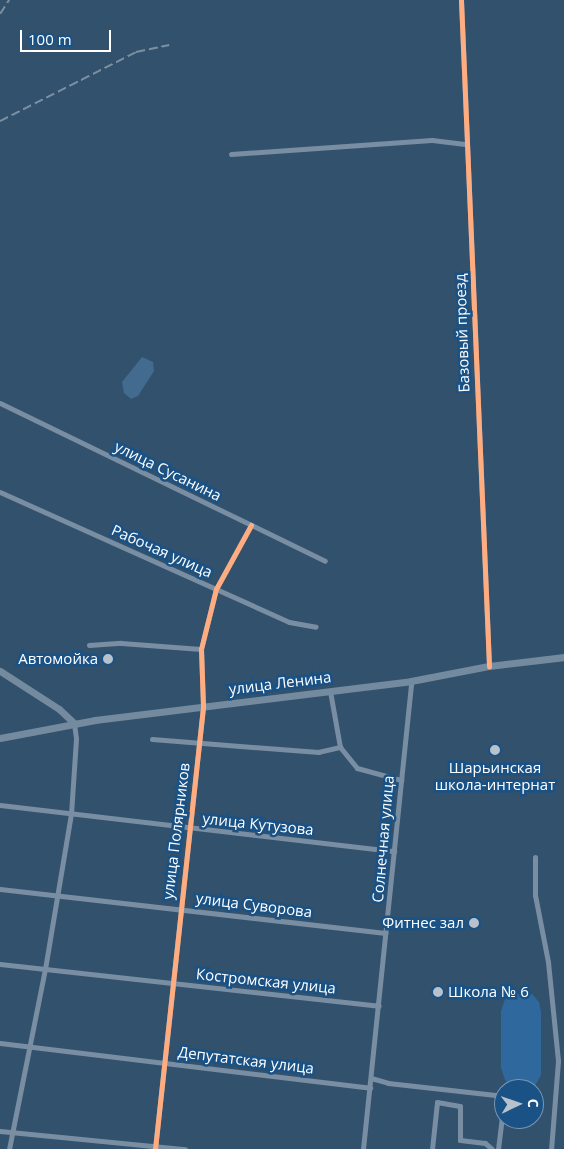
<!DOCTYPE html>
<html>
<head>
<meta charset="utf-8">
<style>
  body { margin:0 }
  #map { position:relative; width:564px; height:1149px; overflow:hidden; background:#32516c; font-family:"Open Sans",sans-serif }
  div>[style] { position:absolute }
  .green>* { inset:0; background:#2e689c }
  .water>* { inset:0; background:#436b8f }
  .street>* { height:5px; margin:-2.5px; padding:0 2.5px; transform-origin:2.5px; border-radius:2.5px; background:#798ea2 }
  .secondary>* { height:7px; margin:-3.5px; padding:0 3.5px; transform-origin:3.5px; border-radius:3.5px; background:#738a9f }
  .rail>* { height:2px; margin-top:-1px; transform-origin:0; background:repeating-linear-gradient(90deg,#7a90a2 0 9px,transparent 0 13px) }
  .cycleway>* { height:5px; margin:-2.5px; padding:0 2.5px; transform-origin:2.5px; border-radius:2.5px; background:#ffac80 }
  .dots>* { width:14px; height:14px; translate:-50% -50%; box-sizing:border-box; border:2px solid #1a5285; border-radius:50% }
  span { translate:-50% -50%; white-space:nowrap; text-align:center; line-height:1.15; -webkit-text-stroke:5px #1a5285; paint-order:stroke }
  .street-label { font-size:15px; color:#fff }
  .poi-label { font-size:15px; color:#fff }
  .right { translate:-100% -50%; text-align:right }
  .left { translate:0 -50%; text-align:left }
  .north { position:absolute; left:494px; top:1079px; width:50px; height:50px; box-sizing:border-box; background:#1a5285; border:1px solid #7697b6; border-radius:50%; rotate:87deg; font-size:14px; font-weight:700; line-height:20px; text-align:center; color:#fff }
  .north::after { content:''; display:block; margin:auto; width:18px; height:22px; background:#b7c2cc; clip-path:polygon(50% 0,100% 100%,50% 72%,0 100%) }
  .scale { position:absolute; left:20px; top:30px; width:91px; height:22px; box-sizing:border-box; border:2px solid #fff; border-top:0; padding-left:6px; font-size:15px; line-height:18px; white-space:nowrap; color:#fff; -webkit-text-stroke:4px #1a5285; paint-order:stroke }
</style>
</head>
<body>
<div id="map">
  <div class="green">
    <div style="clip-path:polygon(512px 994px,532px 994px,539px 1002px,541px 1012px,541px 1075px,535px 1086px,524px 1089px,513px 1087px,505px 1080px,501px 1068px,501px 1011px,505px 999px)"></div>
  </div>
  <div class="water">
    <div style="clip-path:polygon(142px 357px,153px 362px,154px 371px,138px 396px,131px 399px,124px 393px,122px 382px)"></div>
  </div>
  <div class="street">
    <div style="left:461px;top:0;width:667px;rotate:87.59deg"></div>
    <div style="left:231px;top:154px;width:201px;rotate:-4deg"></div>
    <div style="left:432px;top:140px;width:35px;rotate:7deg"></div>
    <div style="left:0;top:403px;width:361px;rotate:25.9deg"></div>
    <div style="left:0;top:492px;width:317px;rotate:24.2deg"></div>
    <div style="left:289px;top:622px;width:27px;rotate:10deg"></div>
    <div style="left:89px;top:645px;width:32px;rotate:-4deg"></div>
    <div style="left:121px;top:643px;width:80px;rotate:4.3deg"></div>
    <div style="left:330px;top:691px;width:57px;rotate:79.9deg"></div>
    <div style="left:152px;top:739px;width:167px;rotate:4.5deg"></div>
    <div style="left:318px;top:752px;width:23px;rotate:-13deg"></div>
    <div style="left:340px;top:747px;width:27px;rotate:51deg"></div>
    <div style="left:357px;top:768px;width:46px;rotate:15.3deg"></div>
    <div style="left:0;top:805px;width:397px;rotate:6.7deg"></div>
    <div style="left:535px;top:857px;width:38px;rotate:90deg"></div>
    <div style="left:535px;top:895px;width:68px;rotate:79deg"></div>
    <div style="left:548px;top:962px;width:100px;rotate:84.2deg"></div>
    <div style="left:558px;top:1061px;width:88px;rotate:94.5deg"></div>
    <div style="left:0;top:889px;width:388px;rotate:6.5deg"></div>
    <div style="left:0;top:964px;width:381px;rotate:6.3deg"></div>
    <div style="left:0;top:1043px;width:373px;rotate:6.9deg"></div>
    <div style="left:371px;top:1078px;width:18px;rotate:16deg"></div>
    <div style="left:388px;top:1083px;width:117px;rotate:6.4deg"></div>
    <div style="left:0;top:1131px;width:186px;rotate:5.6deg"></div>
    <div style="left:9px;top:1149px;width:184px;rotate:-78.7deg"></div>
    <div style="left:45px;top:969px;width:157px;rotate:-80.5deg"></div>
    <div style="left:71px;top:814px;width:76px;rotate:-86.2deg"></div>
    <div style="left:76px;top:738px;width:15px;rotate:-98deg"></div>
    <div style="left:155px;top:1149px;width:446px;rotate:-83.8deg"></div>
    <div style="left:203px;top:706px;width:57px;rotate:-92deg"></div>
    <div style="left:201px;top:649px;width:62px;rotate:-76deg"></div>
    <div style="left:216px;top:589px;width:73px;rotate:-61.3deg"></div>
    <div style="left:363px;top:1149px;width:470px;rotate:-84.1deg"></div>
    <div style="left:432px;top:1149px;width:47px;rotate:-83.9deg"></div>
    <div style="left:437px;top:1102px;width:23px;rotate:10deg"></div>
    <div style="left:460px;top:1106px;width:34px;rotate:90deg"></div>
    <div style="left:460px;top:1140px;width:25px;rotate:7deg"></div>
    <div style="left:485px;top:1143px;width:9px;rotate:41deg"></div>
    <div style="left:498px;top:1149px;width:49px;rotate:-83deg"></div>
  </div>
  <div class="secondary">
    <div style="left:0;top:671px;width:70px;rotate:32.8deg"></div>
    <div style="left:59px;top:709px;width:21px;rotate:43deg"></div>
    <div style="left:0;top:738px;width:97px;rotate:-10.7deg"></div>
    <div style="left:95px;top:720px;width:318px;rotate:-7deg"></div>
    <div style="left:411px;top:681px;width:79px;rotate:-10.9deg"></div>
    <div style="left:489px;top:666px;width:76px;rotate:-6.8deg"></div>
  </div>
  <div class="rail">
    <div style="left:0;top:14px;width:17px;rotate:-57deg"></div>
    <div style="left:0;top:121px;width:153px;rotate:-26.9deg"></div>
    <div style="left:136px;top:52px;width:34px;rotate:-12deg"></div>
  </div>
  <div class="cycleway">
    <div style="left:461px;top:0;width:667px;rotate:87.59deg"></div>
    <div style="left:155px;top:1149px;width:446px;rotate:-83.8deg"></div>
    <div style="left:203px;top:706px;width:57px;rotate:-92deg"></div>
    <div style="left:201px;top:649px;width:62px;rotate:-76deg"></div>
    <div style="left:216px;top:589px;width:73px;rotate:-61.3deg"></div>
  </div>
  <div class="dots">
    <div style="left:108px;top:659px;background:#b7c2cc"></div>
    <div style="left:495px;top:750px;background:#b7c2cc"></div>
    <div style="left:474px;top:923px;background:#b7c2cc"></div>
    <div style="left:438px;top:992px;background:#b7c2cc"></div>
  </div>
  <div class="street-label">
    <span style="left:462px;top:333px;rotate:-92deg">Базовый проезд</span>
    <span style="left:168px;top:471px;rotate:26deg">улица Сусанина</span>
    <span style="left:162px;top:551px;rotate:24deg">Рабочая улица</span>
    <span style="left:280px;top:683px;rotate:-7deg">улица Ленина</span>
    <span style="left:258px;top:824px;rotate:6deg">улица Кутузова</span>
    <span style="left:176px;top:831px;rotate:-83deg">улица Полярников</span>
    <span style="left:383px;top:839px;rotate:-85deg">Солнечная улица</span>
    <span style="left:254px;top:905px;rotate:7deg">улица Суворова</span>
    <span style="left:266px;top:981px;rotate:6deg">Костромская улица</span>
    <span style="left:246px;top:1060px;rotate:7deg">Депутатская улица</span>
  </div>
  <div class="poi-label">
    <span class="right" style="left:98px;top:659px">Автомойка</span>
    <span style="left:495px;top:776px">Шарьинская<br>школа-интернат</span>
    <span class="right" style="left:464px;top:923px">Фитнес зал</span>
    <span class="left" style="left:448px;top:992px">Школа № 6</span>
  </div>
  <div class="north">С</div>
  <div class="scale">100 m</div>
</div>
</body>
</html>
